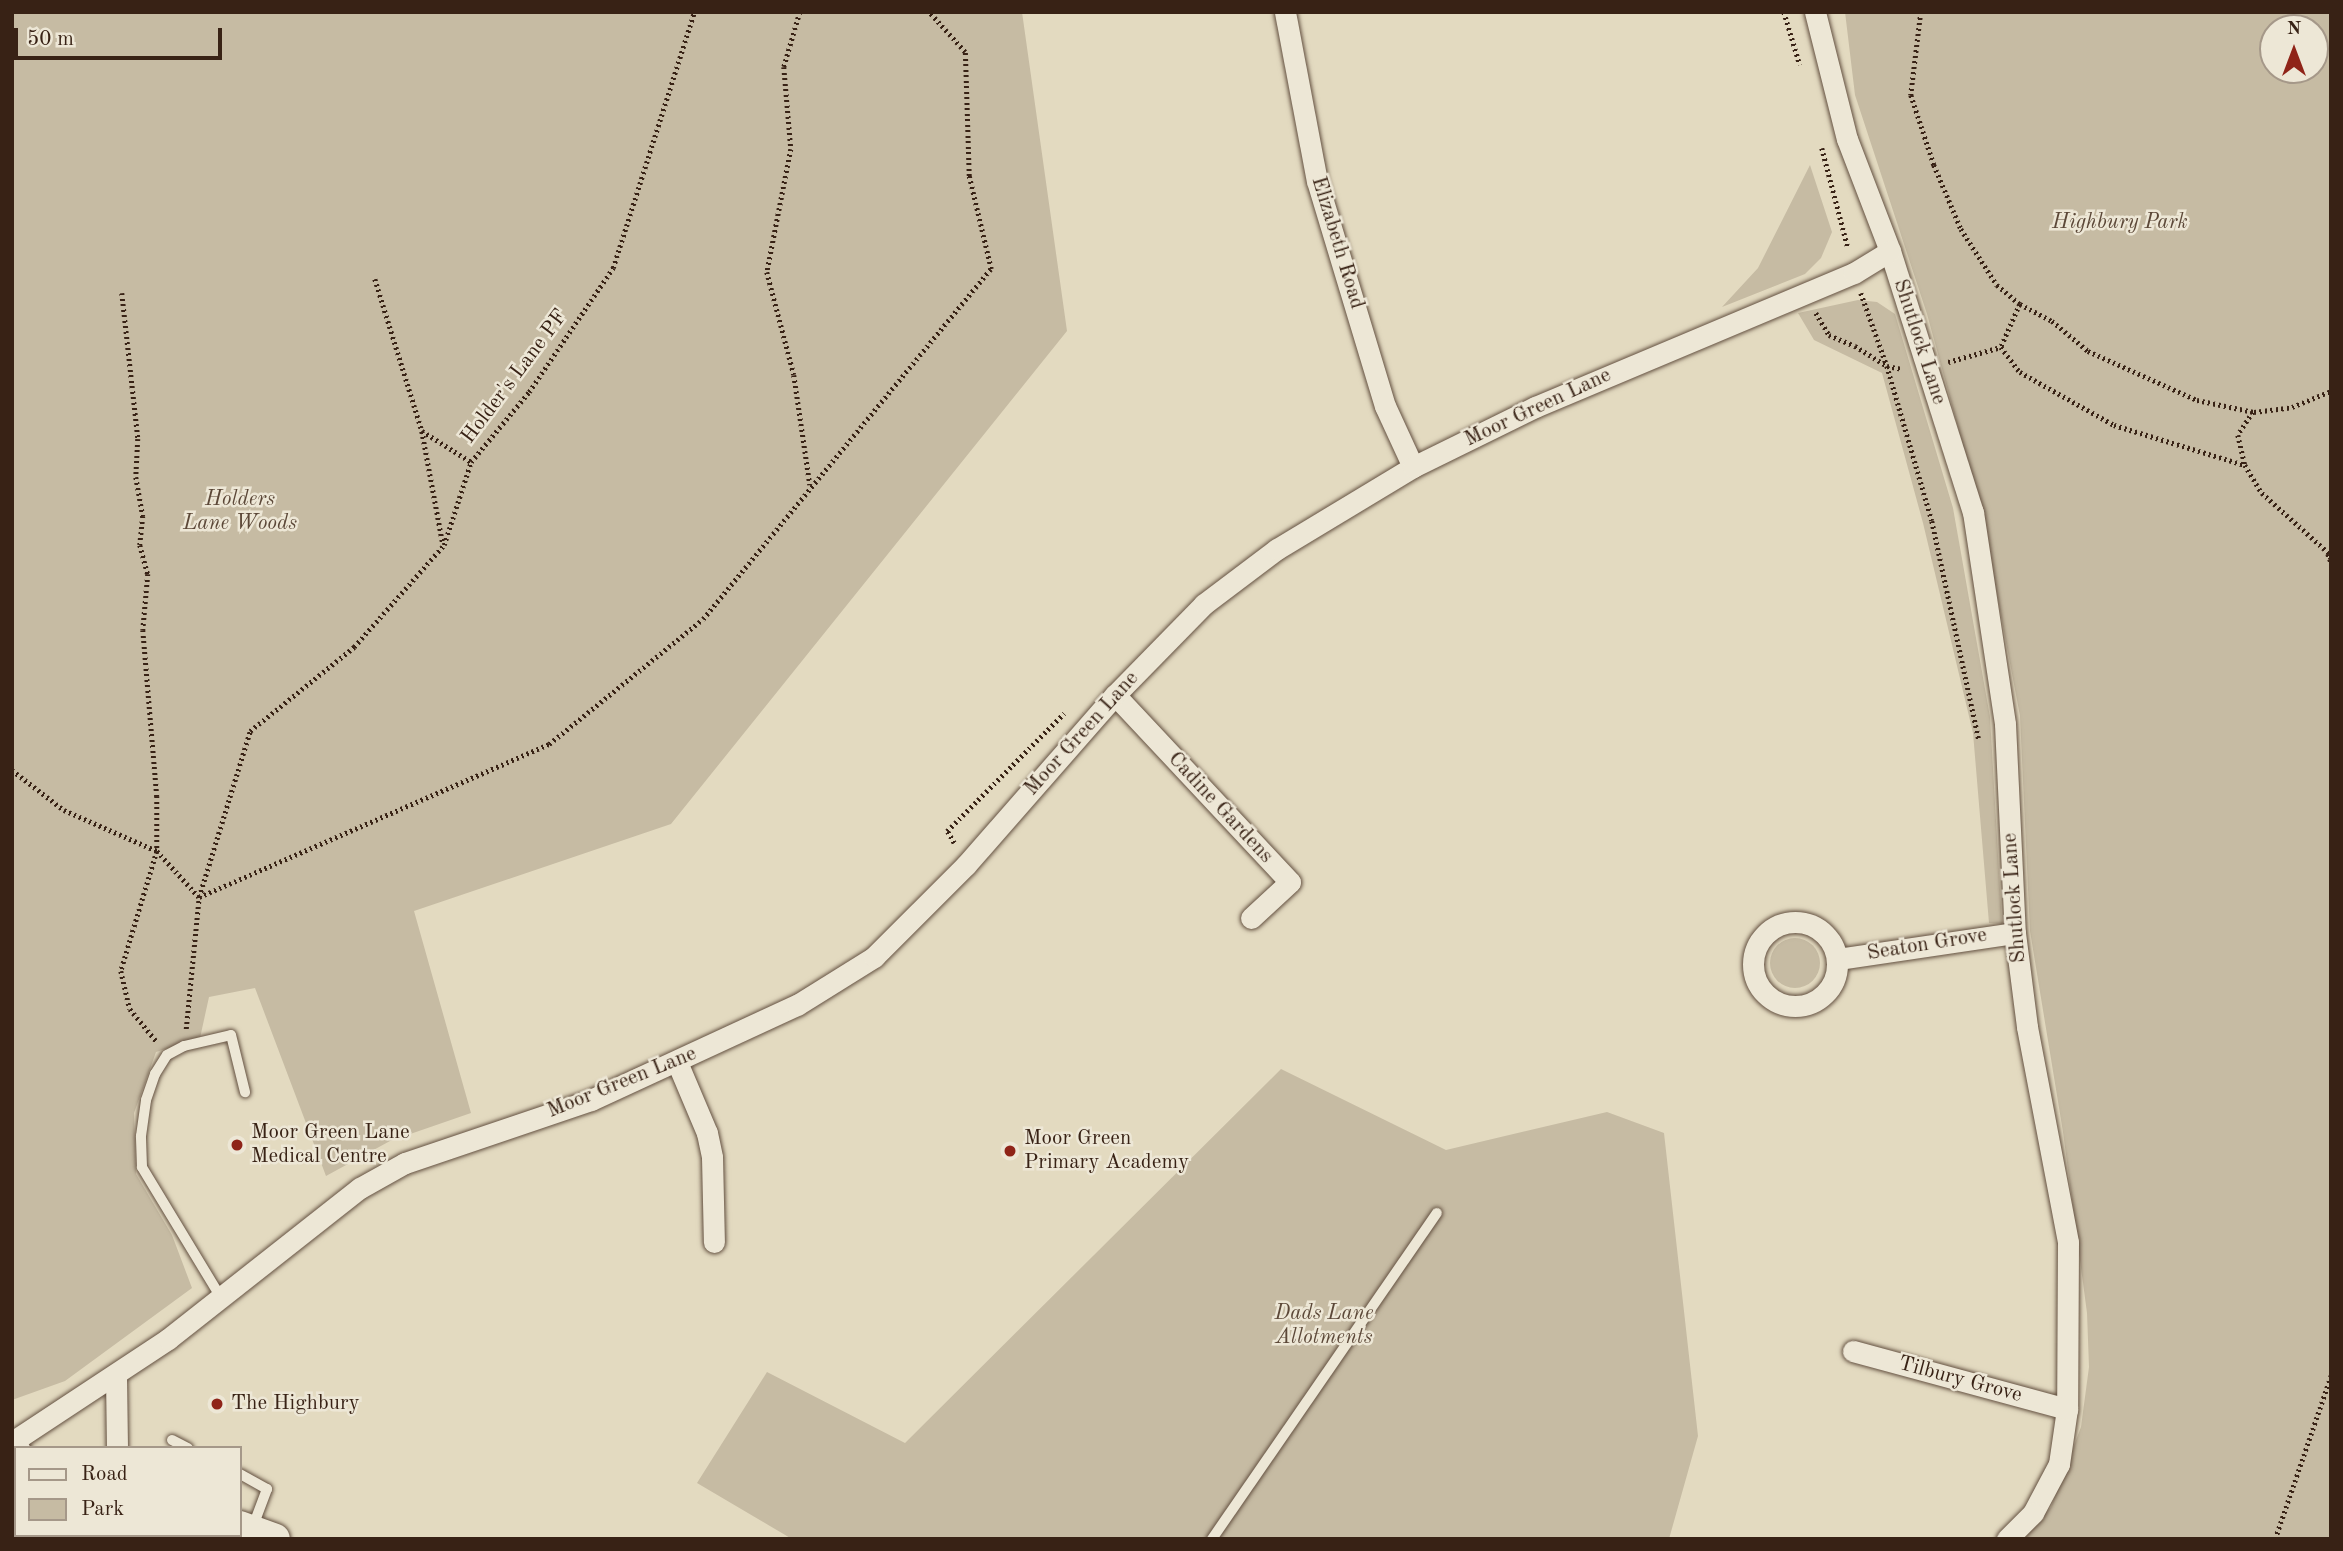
<!DOCTYPE html>
<html>
<head>
<meta charset="utf-8">
<style>
  body { margin:0 }
  #map { position:relative; width:2343px; height:1551px; overflow:hidden; background:#e3dac0; font-family:"Old Standard TT",serif }
  div>[style] { position:absolute }
  .green>* { inset:0; background:#c6bba3 }
  .round { border-radius:50% }
  .path>* { height:4.5px; margin-top:-2.25px; transform-origin:0; background:repeating-linear-gradient(90deg,#382215 0 2px,transparent 0 5.5px) }
  .roads { filter:drop-shadow(0 0 2px #635040) drop-shadow(0 0 2px #635040) }
  .lane>* { height:10px; margin:-5px; padding:0 5px; transform-origin:5px; border-radius:5px; background:#ede7d6 }
  .street>* { height:21px; margin:-10.5px; padding:0 10.5px; transform-origin:10.5px; border-radius:10.5px; background:#ede7d6 }
  .street>.ring { margin:-10.5px; padding:0; box-sizing:content-box; background:none; border:21px solid #ede7d6; border-radius:50% }
  .secondary>* { height:30px; margin:-15px; padding:0 15px; transform-origin:15px; border-radius:15px; background:#ede7d6 }
  .dots>* { width:19px; height:19px; translate:-50% -50%; box-sizing:border-box; border:4px solid #ede7d6; border-radius:50% }
  span { translate:-50% -50%; white-space:nowrap; text-align:center; line-height:1.15; -webkit-text-stroke:5px #ede7d6; paint-order:stroke }
  .park-label { font-size:21px; color:#5c4838; font-style:italic }
  .street-label { font-size:21px; color:#382215 }
  .poi-label { font-size:21px; color:#382215 }
  .left { translate:0 -50%; text-align:left }
  .frame { position:absolute; inset:0; border:14px solid #382215; pointer-events:none }
  .legend { position:absolute; left:14px; top:1446px; width:228px; height:91px; box-sizing:border-box; background:#ede7d6; border:2px solid #a59889; margin:0; padding:9px 12px; list-style:none; font-size:21px; color:#382215 }
  .legend li { display:flex; align-items:center; gap:14px; height:35px }
  .legend b { width:35px; border:2px solid #a59889 }
  .north { position:absolute; left:2259px; top:14px; width:70px; height:70px; box-sizing:border-box; background:#ede7d6; border:2px solid #a59889; border-radius:50%; rotate:0deg; font-size:19px; font-weight:700; line-height:28px; text-align:center; color:#382215 }
  .north::after { content:''; display:block; margin:auto; width:24px; height:32px; background:#8f2418; clip-path:polygon(50% 0,100% 100%,50% 72%,0 100%) }
  .scale { position:absolute; left:14px; top:28px; width:208px; height:32px; box-sizing:border-box; border:4px solid #382215; border-top:0; padding-left:9px; font-size:21px; line-height:24px; white-space:nowrap; color:#382215; -webkit-text-stroke:5px #ede7d6; paint-order:stroke }
</style>
</head>
<body>
<div id="map">
  <div class="green">
    <div style="clip-path:polygon(12px 12px,1022px 12px,1067px 331px,671px 824px,414px 911px,471px 1113px,390px 1141px,326px 1176px,255px 988px,209px 997px,200px 1038px,156px 1052px,134px 1113px,136px 1174px,172px 1235px,192px 1288px,65px 1381px,12px 1400px)"></div>
    <div style="clip-path:polygon(evenodd,1845px 12px,2331px 12px,2331px 1539px,2023px 1539px,2051px 1507px,2081px 1427px,2089px 1367px,2087px 1313px,2063px 1132px,2030px 931px,2020px 716px,1982px 515px,1927px 314px,1855px 95px,1845px 12px,2273px 28px,2315px 28px,2315px 70px,2273px 70px,2273px 28px)"></div>
    <div style="clip-path:polygon(1810px 165px,1832px 232px,1821px 258px,1805px 274px,1722px 307px,1758px 268px)"></div>
    <div style="clip-path:polygon(1858px 300px,1877px 302px,1895px 314px,1953px 508px,1990px 717px,2002px 924px,1989px 923px,1973px 733px,1923px 523px,1882px 373px,1814px 340px,1798px 313px)"></div>
    <div class="round" style="left:1770px;top:938px;width:50px;height:50px"></div>
    <div style="clip-path:polygon(1281px 1069px,1446px 1150px,1607px 1112px,1664px 1133px,1698px 1436px,1669px 1539px,792px 1539px,697px 1483px,767px 1372px,905px 1443px)"></div>
  </div>
  <div class="path">
    <div style="left:800px;top:12px;width:57px;rotate:106.2deg"></div>
    <div style="left:784px;top:67px;width:82px;rotate:85.1deg"></div>
    <div style="left:791px;top:149px;width:125px;rotate:101deg"></div>
    <div style="left:767px;top:272px;width:106px;rotate:75.3deg"></div>
    <div style="left:794px;top:375px;width:111px;rotate:81.7deg"></div>
    <div style="left:1784px;top:12px;width:55px;rotate:73.2deg"></div>
    <div style="left:1921px;top:12px;width:84px;rotate:96.9deg"></div>
    <div style="left:1911px;top:95px;width:74px;rotate:71.8deg"></div>
    <div style="left:1934px;top:165px;width:69px;rotate:67.1deg"></div>
    <div style="left:1961px;top:229px;width:67px;rotate:57.3deg"></div>
    <div style="left:1997px;top:285px;width:30px;rotate:40deg"></div>
    <div style="left:2020px;top:304px;width:36px;rotate:28deg"></div>
    <div style="left:2052px;top:321px;width:47px;rotate:39.8deg"></div>
    <div style="left:2088px;top:351px;width:120px;rotate:24.2deg"></div>
    <div style="left:2197px;top:400px;width:58px;rotate:11.9deg"></div>
    <div style="left:2254px;top:412px;width:38px;rotate:-7deg"></div>
    <div style="left:2292px;top:407px;width:42px;rotate:-22.3deg"></div>
    <div style="left:1822px;top:148px;width:103px;rotate:75.4deg"></div>
    <div style="left:375px;top:279px;width:159px;rotate:72.8deg"></div>
    <div style="left:422px;top:431px;width:115px;rotate:79.5deg"></div>
    <div style="left:122px;top:293px;width:147px;rotate:83.7deg"></div>
    <div style="left:138px;top:439px;width:38px;rotate:93deg"></div>
    <div style="left:136px;top:477px;width:40px;rotate:80deg"></div>
    <div style="left:143px;top:516px;width:29px;rotate:96deg"></div>
    <div style="left:140px;top:545px;width:30px;rotate:75deg"></div>
    <div style="left:148px;top:574px;width:56px;rotate:95.1deg"></div>
    <div style="left:143px;top:630px;width:167px;rotate:85.2deg"></div>
    <div style="left:157px;top:796px;width:55px;rotate:90deg"></div>
    <div style="left:157px;top:851px;width:125px;rotate:106.7deg"></div>
    <div style="left:121px;top:971px;width:39px;rotate:77deg"></div>
    <div style="left:130px;top:1009px;width:43px;rotate:50.7deg"></div>
    <div style="left:1861px;top:293px;width:77px;rotate:70.4deg"></div>
    <div style="left:1887px;top:366px;width:161px;rotate:73.8deg"></div>
    <div style="left:1932px;top:521px;width:225px;rotate:77.9deg"></div>
    <div style="left:2020px;top:304px;width:47px;rotate:113.8deg"></div>
    <div style="left:2001px;top:347px;width:31px;rotate:53deg"></div>
    <div style="left:2020px;top:372px;width:108px;rotate:29.4deg"></div>
    <div style="left:2114px;top:425px;width:137px;rotate:17deg"></div>
    <div style="left:1816px;top:313px;width:26px;rotate:59deg"></div>
    <div style="left:1829px;top:335px;width:28px;rotate:23deg"></div>
    <div style="left:1855px;top:346px;width:38px;rotate:32deg"></div>
    <div style="left:1887px;top:366px;width:15px;rotate:11deg"></div>
    <div style="left:1948px;top:362px;width:55px;rotate:-15.8deg"></div>
    <div style="left:2253px;top:412px;width:27px;rotate:123deg"></div>
    <div style="left:2238px;top:435px;width:31px;rotate:77deg"></div>
    <div style="left:2245px;top:465px;width:33px;rotate:59deg"></div>
    <div style="left:2262px;top:493px;width:93px;rotate:41.9deg"></div>
    <div style="left:422px;top:431px;width:58px;rotate:32.3deg"></div>
    <div style="left:2331px;top:559px;width:6px;rotate:-121deg"></div>
    <div style="left:2328px;top:554px;width:9px;rotate:69deg"></div>
    <div style="left:12px;top:770px;width:66px;rotate:37.6deg"></div>
    <div style="left:64px;top:810px;width:102px;rotate:23.8deg"></div>
    <div style="left:157px;top:851px;width:62px;rotate:47.6deg"></div>
    <div style="left:199px;top:897px;width:382px;rotate:-23.6deg"></div>
    <div style="left:549px;top:744px;width:198px;rotate:-39.1deg"></div>
    <div style="left:703px;top:619px;width:453px;rotate:-50.6deg"></div>
    <div style="left:991px;top:269px;width:96px;rotate:-103.3deg"></div>
    <div style="left:969px;top:176px;width:124px;rotate:-91.8deg"></div>
    <div style="left:965px;top:52px;width:54px;rotate:-132deg"></div>
    <div style="left:954px;top:843px;width:14px;rotate:-120deg"></div>
    <div style="left:947px;top:831px;width:166px;rotate:-45.2deg"></div>
    <div style="left:186px;top:1029px;width:133px;rotate:-84.4deg"></div>
    <div style="left:199px;top:897px;width:174px;rotate:-72.9deg"></div>
    <div style="left:250px;top:731px;width:134px;rotate:-38.9deg"></div>
    <div style="left:354px;top:647px;width:136px;rotate:-48.6deg"></div>
    <div style="left:444px;top:545px;width:87px;rotate:-72deg"></div>
    <div style="left:471px;top:462px;width:91px;rotate:-50.4deg"></div>
    <div style="left:529px;top:392px;width:150px;rotate:-55.9deg"></div>
    <div style="left:613px;top:268px;width:269px;rotate:-72.4deg"></div>
    <div style="left:76px;top:1539px;width:4px;rotate:-76deg"></div>
    <div style="left:2275px;top:1539px;width:173px;rotate:-71.1deg"></div>
  </div>
  <div class="roads">
    <div class="lane">
      <div style="left:220px;top:1296px;width:151px;rotate:-121.2deg"></div>
      <div style="left:142px;top:1167px;width:31px;rotate:-92deg"></div>
      <div style="left:141px;top:1136px;width:36px;rotate:-82deg"></div>
      <div style="left:146px;top:1100px;width:28px;rotate:-71deg"></div>
      <div style="left:155px;top:1074px;width:22px;rotate:-58deg"></div>
      <div style="left:167px;top:1055px;width:19px;rotate:-28deg"></div>
      <div style="left:184px;top:1046px;width:48px;rotate:-13.2deg"></div>
      <div style="left:231px;top:1035px;width:59px;rotate:76.2deg"></div>
      <div style="left:172px;top:1440px;width:18px;rotate:27deg"></div>
      <div style="left:240px;top:1474px;width:31px;rotate:29deg"></div>
      <div style="left:267px;top:1489px;width:43px;rotate:110.6deg"></div>
      <div style="left:1212px;top:1539px;width:396px;rotate:-55.4deg"></div>
    </div>
    <div class="street">
      <div style="left:1285px;top:12px;width:172px;rotate:79.3deg"></div>
      <div style="left:1317px;top:181px;width:235px;rotate:73.2deg"></div>
      <div style="left:1385px;top:406px;width:67px;rotate:65.3deg"></div>
      <div style="left:1815px;top:12px;width:131px;rotate:75.9deg"></div>
      <div style="left:1847px;top:139px;width:120px;rotate:69deg"></div>
      <div style="left:1890px;top:251px;width:274px;rotate:72.4deg"></div>
      <div style="left:1973px;top:512px;width:214px;rotate:81.4deg"></div>
      <div style="left:2005px;top:724px;width:209px;rotate:87.3deg"></div>
      <div style="left:2015px;top:933px;width:95px;rotate:82.7deg"></div>
      <div style="left:2027px;top:1027px;width:219px;rotate:79.2deg"></div>
      <div style="left:2068px;top:1242px;width:167px;rotate:90.3deg"></div>
      <div style="left:2067px;top:1409px;width:56px;rotate:98.3deg"></div>
      <div style="left:2059px;top:1464px;width:55px;rotate:118deg"></div>
      <div style="left:2033px;top:1513px;width:37px;rotate:135deg"></div>
      <div style="left:1115px;top:695px;width:256px;rotate:46.9deg"></div>
      <div style="left:1290px;top:882px;width:53px;rotate:137.3deg"></div>
      <div class="ring" style="left:1753px;top:922px;width:63px;height:63px"></div>
      <div style="left:1838px;top:959px;width:179px;rotate:-8.4deg"></div>
      <div style="left:677px;top:1062px;width:77px;rotate:67.1deg"></div>
      <div style="left:707px;top:1133px;width:25px;rotate:78deg"></div>
      <div style="left:712px;top:1157px;width:85px;rotate:88.7deg"></div>
      <div style="left:1853px;top:1351px;width:222px;rotate:15.2deg"></div>
      <div style="left:116px;top:1376px;width:72px;rotate:89.2deg"></div>
      <div style="left:12px;top:1442px;width:187px;rotate:-33.4deg"></div>
      <div style="left:168px;top:1339px;width:244px;rotate:-38.2deg"></div>
      <div style="left:360px;top:1188px;width:51px;rotate:-29.1deg"></div>
      <div style="left:405px;top:1163px;width:196px;rotate:-18.7deg"></div>
      <div style="left:591px;top:1100px;width:227px;rotate:-24.8deg"></div>
      <div style="left:797px;top:1005px;width:91px;rotate:-31.9deg"></div>
      <div style="left:874px;top:957px;width:130px;rotate:-45deg"></div>
      <div style="left:966px;top:865px;width:226px;rotate:-48.8deg"></div>
      <div style="left:1115px;top:695px;width:127px;rotate:-45.6deg"></div>
      <div style="left:1204px;top:604px;width:91px;rotate:-37deg"></div>
      <div style="left:1277px;top:549px;width:159px;rotate:-31.1deg"></div>
      <div style="left:1413px;top:467px;width:136px;rotate:-26.2deg"></div>
      <div style="left:1535px;top:407px;width:346px;rotate:-22.8deg"></div>
      <div style="left:1854px;top:273px;width:42px;rotate:-31.4deg"></div>
    </div>
    <div class="secondary">
      <div style="left:12px;top:1452px;width:4px"></div>
      <div style="left:240px;top:1526px;width:37px;rotate:20deg"></div>
    </div>
  </div>
  <div class="dots">
    <div style="left:237px;top:1145px;background:#8f2418"></div>
    <div style="left:1010px;top:1151px;background:#8f2418"></div>
    <div style="left:217px;top:1404px;background:#8f2418"></div>
  </div>
  <div class="park-label">
    <span style="left:2120px;top:223px">Highbury Park</span>
    <span style="left:240px;top:512px">Holders<br>Lane Woods</span>
    <span style="left:1324px;top:1326px">Dads Lane<br>Allotments</span>
  </div>
  <div class="street-label">
    <span style="left:1337px;top:243px;rotate:73deg">Elizabeth Road</span>
    <span style="left:1919px;top:342px;rotate:72deg">Shutlock Lane</span>
    <span style="left:515px;top:377px;rotate:-53deg">Holder's Lane PF</span>
    <span style="left:1538px;top:408px;rotate:-25deg">Moor Green Lane</span>
    <span style="left:1082px;top:734px;rotate:-48deg">Moor Green Lane</span>
    <span style="left:1220px;top:808px;rotate:47deg">Cadine Gardens</span>
    <span style="left:2015px;top:898px;rotate:-94deg">Shutlock Lane</span>
    <span style="left:1927px;top:945px;rotate:-9deg">Seaton Grove</span>
    <span style="left:622px;top:1083px;rotate:-22deg">Moor Green Lane</span>
    <span style="left:1960px;top:1380px;rotate:15deg">Tilbury Grove</span>
  </div>
  <div class="poi-label">
    <span class="left" style="left:251px;top:1145px">Moor Green Lane<br>Medical Centre</span>
    <span class="left" style="left:1024px;top:1151px">Moor Green<br>Primary Academy</span>
    <span class="left" style="left:231px;top:1404px">The Highbury</span>
  </div>
  <div class="frame"></div>
  <ul class="legend">
  <li><b style="height:9px;background:#ede7d6"></b>Road</li>
  <li><b style="height:19px;background:#c6bba3"></b>Park</li>
  </ul>
  <div class="north">N</div>
  <div class="scale">50 m</div>
</div>
</body>
</html>
